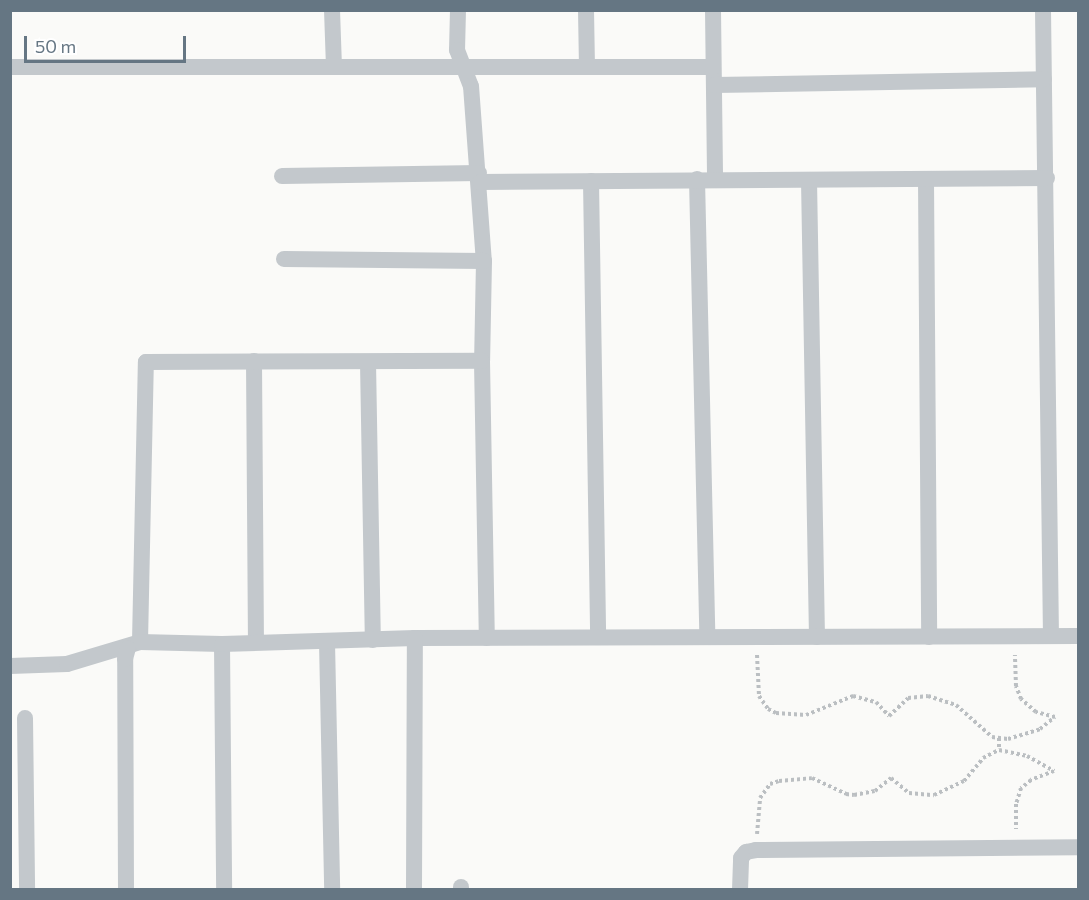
<!DOCTYPE html>
<html>
<head>
<meta charset="utf-8">
<style>
  body { margin:0 }
  #map { position:relative; width:1089px; height:900px; overflow:hidden; background:#fafaf8; font-family:Commissioner,sans-serif }
  div>[style] { position:absolute }
  .path>* { height:4px; margin-top:-2px; transform-origin:0; background:repeating-linear-gradient(90deg,#bbbfc2 0 3px,transparent 0 6px) }
  .street>* { height:16px; margin:-8px; padding:0 8px; transform-origin:8px; border-radius:8px; background:#c3c8cc }
  span { translate:-50% -50%; white-space:nowrap; text-align:center; line-height:1.15; -webkit-text-stroke:6px #fff; paint-order:stroke }
  .frame { position:absolute; inset:0; border:12px solid #657683; pointer-events:none }
  .scale { position:absolute; left:24px; top:36px; width:162px; height:27px; box-sizing:border-box; border:3px solid #657683; border-top:0; padding-left:8px; font-size:18px; line-height:21px; white-space:nowrap; color:#657683; -webkit-text-stroke:4px #fff; paint-order:stroke }
</style>
</head>
<body>
<div id="map">
  <div class="path">
    <div style="left:757px;top:655px;width:41px;rotate:87.2deg"></div>
    <div style="left:759px;top:696px;width:16px;rotate:55deg"></div>
    <div style="left:768px;top:709px;width:9px;rotate:27deg"></div>
    <div style="left:776px;top:713px;width:30px;rotate:4deg"></div>
    <div style="left:806px;top:715px;width:51px;rotate:-22deg"></div>
    <div style="left:853px;top:696px;width:24px;rotate:15deg"></div>
    <div style="left:876px;top:702px;width:19px;rotate:47deg"></div>
    <div style="left:889px;top:716px;width:26px;rotate:-43deg"></div>
    <div style="left:908px;top:698px;width:20px;rotate:-6deg"></div>
    <div style="left:928px;top:696px;width:29px;rotate:18deg"></div>
    <div style="left:956px;top:705px;width:48px;rotate:41.6deg"></div>
    <div style="left:992px;top:737px;width:16px;rotate:7deg"></div>
    <div style="left:1008px;top:739px;width:34px;rotate:-17deg"></div>
    <div style="left:1040px;top:729px;width:19px;rotate:-39deg"></div>
    <div style="left:1055px;top:717px;width:20px;rotate:-165deg"></div>
    <div style="left:1036px;top:712px;width:20px;rotate:-139deg"></div>
    <div style="left:1021px;top:699px;width:14px;rotate:-111deg"></div>
    <div style="left:1016px;top:686px;width:31px;rotate:-92deg"></div>
    <div style="left:999px;top:738px;width:12px;rotate:90deg"></div>
    <div style="left:757px;top:834px;width:36px;rotate:-85deg"></div>
    <div style="left:760px;top:798px;width:17px;rotate:-54deg"></div>
    <div style="left:770px;top:784px;width:9px;rotate:-18deg"></div>
    <div style="left:779px;top:781px;width:33px;rotate:-5deg"></div>
    <div style="left:812px;top:778px;width:38px;rotate:25deg"></div>
    <div style="left:846px;top:794px;width:8px;rotate:7deg"></div>
    <div style="left:854px;top:795px;width:21px;rotate:-11deg"></div>
    <div style="left:875px;top:791px;width:21px;rotate:-39deg"></div>
    <div style="left:891px;top:778px;width:23px;rotate:40deg"></div>
    <div style="left:909px;top:793px;width:25px;rotate:5deg"></div>
    <div style="left:934px;top:795px;width:33px;rotate:-25deg"></div>
    <div style="left:964px;top:781px;width:30px;rotate:-50deg"></div>
    <div style="left:983px;top:758px;width:18px;rotate:-27deg"></div>
    <div style="left:999px;top:750px;width:29px;rotate:12deg"></div>
    <div style="left:1027px;top:756px;width:31px;rotate:29deg"></div>
    <div style="left:1054px;top:771px;width:25px;rotate:159deg"></div>
    <div style="left:1031px;top:780px;width:13px;rotate:141deg"></div>
    <div style="left:1021px;top:788px;width:17px;rotate:107deg"></div>
    <div style="left:1016px;top:804px;width:25px;rotate:90deg"></div>
  </div>
  <div class="street">
    <div style="left:332px;top:10px;width:56px;rotate:88deg"></div>
    <div style="left:458px;top:10px;width:40px;rotate:91.4deg"></div>
    <div style="left:457px;top:50px;width:39px;rotate:69deg"></div>
    <div style="left:471px;top:86px;width:175px;rotate:85.8deg"></div>
    <div style="left:484px;top:261px;width:100px;rotate:91.1deg"></div>
    <div style="left:482px;top:361px;width:277px;rotate:89deg"></div>
    <div style="left:586px;top:10px;width:57px;rotate:89deg"></div>
    <div style="left:713px;top:10px;width:170px;rotate:89.3deg"></div>
    <div style="left:1043px;top:10px;width:626px;rotate:89.27deg"></div>
    <div style="left:10px;top:67px;width:703px"></div>
    <div style="left:714px;top:85px;width:330px;rotate:-1deg"></div>
    <div style="left:282px;top:176px;width:197px;rotate:-0.9deg"></div>
    <div style="left:697px;top:179px;width:457px;rotate:88.7deg"></div>
    <div style="left:809px;top:180px;width:457px;rotate:89deg"></div>
    <div style="left:926px;top:180px;width:457px;rotate:89.6deg"></div>
    <div style="left:591px;top:181px;width:456px;rotate:89.1deg"></div>
    <div style="left:480px;top:182px;width:567px;rotate:-0.4deg"></div>
    <div style="left:284px;top:259px;width:200px;rotate:0.6deg"></div>
    <div style="left:254px;top:361px;width:281px;rotate:89.6deg"></div>
    <div style="left:368px;top:362px;width:278px;rotate:89deg"></div>
    <div style="left:140px;top:642px;width:280px;rotate:-88.8deg"></div>
    <div style="left:146px;top:362px;width:336px;rotate:-0.2deg"></div>
    <div style="left:327px;top:642px;width:248px;rotate:88.8deg"></div>
    <div style="left:222px;top:644px;width:246px;rotate:89.5deg"></div>
    <div style="left:10px;top:666px;width:57px;rotate:-2deg"></div>
    <div style="left:67px;top:664px;width:76px;rotate:-16.8deg"></div>
    <div style="left:140px;top:642px;width:82px;rotate:1.4deg"></div>
    <div style="left:222px;top:644px;width:193px;rotate:-1.8deg"></div>
    <div style="left:415px;top:638px;width:663px;rotate:-0.17deg"></div>
    <div style="left:25px;top:718px;width:172px;rotate:89.3deg"></div>
    <div style="left:461px;top:887px;width:3px;rotate:90deg"></div>
    <div style="left:126px;top:890px;width:231px;rotate:-90.2deg"></div>
    <div style="left:125px;top:659px;width:11px;rotate:-75deg"></div>
    <div style="left:414px;top:890px;width:252px;rotate:-89.8deg"></div>
    <div style="left:740px;top:890px;width:32px;rotate:-88deg"></div>
    <div style="left:741px;top:858px;width:8px;rotate:-50deg"></div>
    <div style="left:746px;top:852px;width:10px;rotate:-11deg"></div>
    <div style="left:756px;top:850px;width:322px;rotate:-0.5deg"></div>
  </div>
  <div class="frame"></div>
  <div class="scale">50 m</div>
</div>
</body>
</html>
